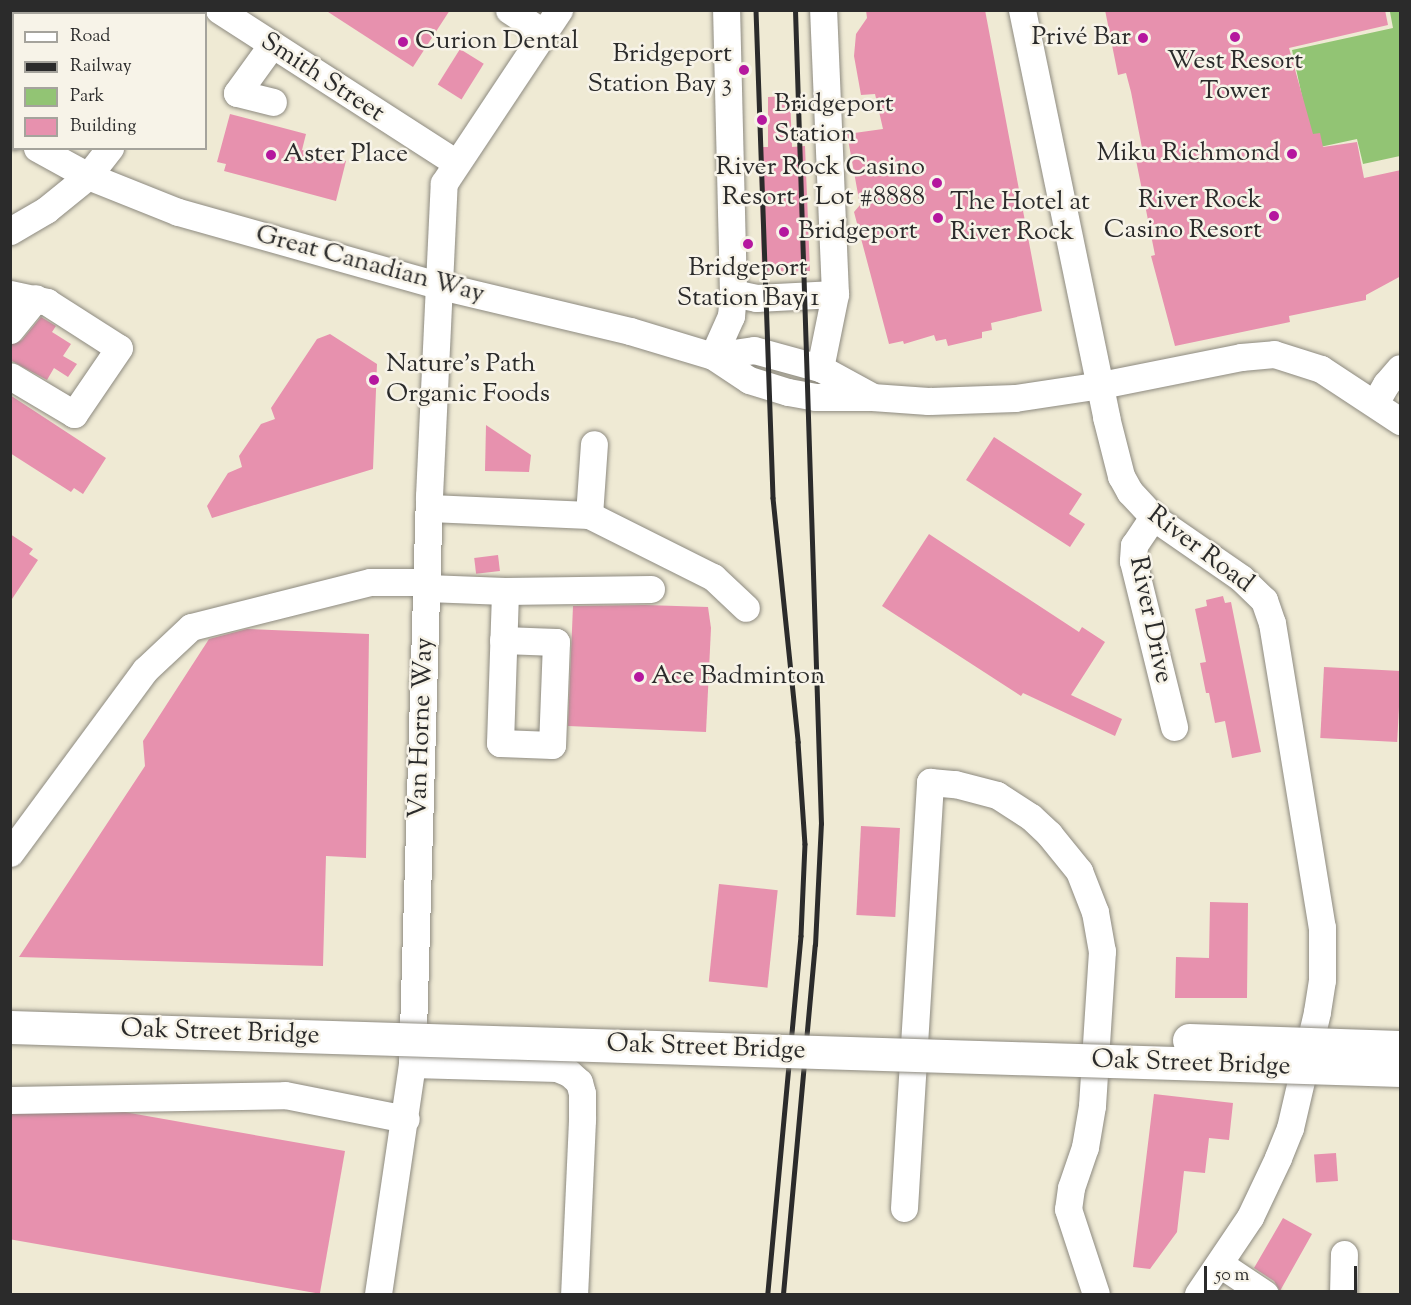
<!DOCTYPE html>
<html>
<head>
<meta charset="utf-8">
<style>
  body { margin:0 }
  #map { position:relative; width:1411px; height:1305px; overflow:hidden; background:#efead4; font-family:"Sorts Mill Goudy",serif }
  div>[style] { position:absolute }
  .green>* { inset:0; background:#92c474 }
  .stream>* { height:6px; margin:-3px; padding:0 3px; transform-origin:3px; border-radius:3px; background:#63b3dd }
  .building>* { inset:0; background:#e791ae; transform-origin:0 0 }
  .roads { filter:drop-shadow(0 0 2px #8d8a80) drop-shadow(0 0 2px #8d8a80) }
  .minor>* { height:27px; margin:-13.5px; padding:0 13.5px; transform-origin:13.5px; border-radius:13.5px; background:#fff }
  .rail>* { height:4.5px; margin:-2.25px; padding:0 2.25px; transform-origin:2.25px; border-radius:2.25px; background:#2b2b2b }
  .bridges { filter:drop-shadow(0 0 2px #8d8a80) drop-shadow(0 0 2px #8d8a80) }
  .highway-bridge>* { height:33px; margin:-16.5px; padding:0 16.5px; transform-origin:16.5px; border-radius:16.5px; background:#fff }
  .dots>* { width:16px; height:16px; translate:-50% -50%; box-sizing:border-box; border:3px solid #f7f3e8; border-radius:50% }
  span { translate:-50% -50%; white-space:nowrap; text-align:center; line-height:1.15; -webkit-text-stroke:5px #f7f3e8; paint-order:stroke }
  .poi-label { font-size:26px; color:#2b2b2b }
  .right { translate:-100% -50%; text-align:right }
  .left { translate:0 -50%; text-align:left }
  .street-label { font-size:26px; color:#2b2b2b }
  .frame { position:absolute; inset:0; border:12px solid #2b2b2b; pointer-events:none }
  .legend { position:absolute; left:12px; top:12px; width:195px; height:138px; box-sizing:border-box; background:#f7f3e8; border:2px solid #a5a39c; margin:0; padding:8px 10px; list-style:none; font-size:18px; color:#2b2b2b }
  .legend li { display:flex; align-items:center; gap:12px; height:30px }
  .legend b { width:30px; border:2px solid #a5a39c }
  .scale { position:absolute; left:1204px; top:1266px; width:153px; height:27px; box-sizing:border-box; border:3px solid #2b2b2b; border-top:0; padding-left:8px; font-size:18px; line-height:21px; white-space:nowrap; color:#2b2b2b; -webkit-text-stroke:4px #f7f3e8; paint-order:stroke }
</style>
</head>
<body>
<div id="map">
  <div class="green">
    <div style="clip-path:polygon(1400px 11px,1400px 156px,1363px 164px,1357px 139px,1320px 147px,1311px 138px,1292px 50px,1393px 28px,1390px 12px)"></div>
  </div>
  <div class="stream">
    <div style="left:10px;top:88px;width:4px;rotate:27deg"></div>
  </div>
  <div class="building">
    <div style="clip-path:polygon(325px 10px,450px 10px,413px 67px)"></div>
    <div style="clip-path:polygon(866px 10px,985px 10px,1042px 311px,991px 323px,992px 330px,982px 332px,982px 338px,948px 346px,946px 339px,936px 341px,934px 335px,904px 344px,903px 341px,889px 344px,854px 212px,860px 205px,847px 134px,883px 129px,875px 94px,861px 95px,854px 56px,856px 34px,867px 18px)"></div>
    <div style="clip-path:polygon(1105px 10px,1385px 10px,1388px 25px,1289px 48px,1313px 134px,1320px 133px,1323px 147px,1357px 142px,1364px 178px,1401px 170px,1401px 276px,1366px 295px,1366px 300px,1289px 316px,1290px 322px,1175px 346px,1151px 256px,1155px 255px,1136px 160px,1144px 158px,1131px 92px,1126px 73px,1118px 75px)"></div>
    <div style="left:460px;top:49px;width:28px;height:42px;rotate:32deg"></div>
    <div style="clip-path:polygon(787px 96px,790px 96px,792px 147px,805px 146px,810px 271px,762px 272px,759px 147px,768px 147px,768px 97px)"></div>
    <div style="clip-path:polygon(230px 114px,306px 134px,302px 150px,346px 161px,336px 201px,224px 171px,226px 164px,217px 162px)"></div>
    <div style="clip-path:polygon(41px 317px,56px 326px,52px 332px,71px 344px,63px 356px,77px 364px,68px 377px,54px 368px,47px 380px,10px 360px,10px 345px,22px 340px)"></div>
    <div style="clip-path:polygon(330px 334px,377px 364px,373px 469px,212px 518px,207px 506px,228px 473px,242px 467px,239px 456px,261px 424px,275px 419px,271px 408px,317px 339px)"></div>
    <div style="clip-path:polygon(10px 395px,106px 458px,83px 494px,74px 488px,71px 492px,10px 453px)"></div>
    <div style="clip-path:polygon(486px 425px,531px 455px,529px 472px,485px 471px)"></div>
    <div style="clip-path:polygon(994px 437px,1082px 494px,1069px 514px,1085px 524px,1070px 547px,966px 480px)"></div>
    <div style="clip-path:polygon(10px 534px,33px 549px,29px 554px,38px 560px,10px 602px)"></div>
    <div style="clip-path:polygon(929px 534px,1079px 632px,1082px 627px,1105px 642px,1071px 695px,1122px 719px,1115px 736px,1023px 693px,1021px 696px,882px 606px)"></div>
    <div style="left:498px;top:555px;width:16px;height:24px;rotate:83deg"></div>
    <div style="clip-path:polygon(1223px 596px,1225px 603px,1231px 602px,1261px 752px,1232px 758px,1225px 721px,1215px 723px,1209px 693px,1206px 693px,1200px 663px,1206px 662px,1195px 609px,1207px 606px,1206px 600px)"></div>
    <div style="clip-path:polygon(645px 605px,708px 607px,711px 628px,706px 732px,568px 726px,573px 606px)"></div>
    <div style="clip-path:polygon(247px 629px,369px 634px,366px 858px,326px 856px,323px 966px,19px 957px,145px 766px,143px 741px,209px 639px)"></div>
    <div style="left:1324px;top:667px;width:77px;height:71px;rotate:3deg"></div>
    <div style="left:861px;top:826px;width:39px;height:89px;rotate:3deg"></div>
    <div style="left:719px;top:884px;width:59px;height:98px;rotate:6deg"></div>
    <div style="clip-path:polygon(1210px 902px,1248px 903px,1247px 998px,1175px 998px,1176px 957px,1209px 958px)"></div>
    <div style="clip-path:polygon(1154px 1094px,1233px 1103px,1229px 1140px,1209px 1138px,1205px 1173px,1184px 1171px,1177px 1232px,1150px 1269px,1133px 1267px)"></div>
    <div style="left:345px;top:1151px;width:145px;height:335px;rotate:100deg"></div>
    <div style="left:1336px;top:1153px;width:28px;height:22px;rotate:86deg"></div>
    <div style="clip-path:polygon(1283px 1218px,1312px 1234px,1280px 1291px,1274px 1281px,1254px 1268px)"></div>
  </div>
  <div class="roads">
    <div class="minor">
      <div style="left:219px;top:10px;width:282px;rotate:32.8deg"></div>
      <div style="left:509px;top:10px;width:42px;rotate:33.3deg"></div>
      <div style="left:1022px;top:10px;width:416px;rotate:78.3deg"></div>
      <div style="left:1106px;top:417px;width:61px;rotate:75.7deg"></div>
      <div style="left:1121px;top:476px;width:18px;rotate:61deg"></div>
      <div style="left:1130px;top:492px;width:34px;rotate:47deg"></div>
      <div style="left:1153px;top:517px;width:107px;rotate:34.7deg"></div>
      <div style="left:1241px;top:578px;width:32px;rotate:44deg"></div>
      <div style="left:1264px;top:600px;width:24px;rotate:71deg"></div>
      <div style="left:1272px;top:623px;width:308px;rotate:80.7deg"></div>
      <div style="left:1322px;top:927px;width:53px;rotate:90deg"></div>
      <div style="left:1322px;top:980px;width:32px;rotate:99deg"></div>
      <div style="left:1317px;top:1012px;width:119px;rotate:103.1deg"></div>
      <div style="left:1290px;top:1128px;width:32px;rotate:112deg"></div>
      <div style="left:1278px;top:1158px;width:65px;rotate:115.4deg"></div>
      <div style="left:1250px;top:1217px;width:93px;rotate:124deg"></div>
      <div style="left:271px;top:46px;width:58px;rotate:125.9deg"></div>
      <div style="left:237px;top:93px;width:37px;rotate:14deg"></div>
      <div style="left:10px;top:134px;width:4px;rotate:27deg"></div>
      <div style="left:37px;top:148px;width:58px;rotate:28.8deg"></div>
      <div style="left:88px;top:176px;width:97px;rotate:21.8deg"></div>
      <div style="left:178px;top:212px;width:269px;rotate:15.7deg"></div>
      <div style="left:437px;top:285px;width:198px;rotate:13.4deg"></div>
      <div style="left:630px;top:331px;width:87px;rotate:16.8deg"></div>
      <div style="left:713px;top:356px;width:43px;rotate:33.7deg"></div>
      <div style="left:749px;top:380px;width:41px;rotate:17.1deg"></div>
      <div style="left:788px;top:392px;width:27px;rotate:10deg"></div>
      <div style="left:815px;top:397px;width:57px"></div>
      <div style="left:872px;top:397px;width:56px;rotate:4.1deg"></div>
      <div style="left:928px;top:401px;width:87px;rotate:-2deg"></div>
      <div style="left:1015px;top:398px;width:87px;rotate:-8.6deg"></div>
      <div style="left:1101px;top:385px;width:143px;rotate:-11.3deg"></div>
      <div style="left:1241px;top:357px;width:33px;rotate:-5deg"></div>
      <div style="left:1274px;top:354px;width:49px;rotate:17.7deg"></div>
      <div style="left:1321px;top:369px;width:95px;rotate:33.4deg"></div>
      <div style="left:10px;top:231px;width:42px;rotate:-30.3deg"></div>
      <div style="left:46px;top:210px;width:54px;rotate:-39deg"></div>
      <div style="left:88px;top:176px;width:36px;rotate:-52deg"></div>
      <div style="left:733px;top:293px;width:24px;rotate:12deg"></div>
      <div style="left:756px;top:298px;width:79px;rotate:-2.9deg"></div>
      <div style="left:10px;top:294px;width:38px;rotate:12deg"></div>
      <div style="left:47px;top:302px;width:85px;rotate:32.6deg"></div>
      <div style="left:119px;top:348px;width:80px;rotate:124.3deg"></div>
      <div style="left:74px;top:414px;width:74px;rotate:-149.3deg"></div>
      <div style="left:10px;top:330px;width:41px;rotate:-50.9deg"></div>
      <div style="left:713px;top:356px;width:44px;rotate:-65.8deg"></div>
      <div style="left:731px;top:316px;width:23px;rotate:-85deg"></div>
      <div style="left:733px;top:293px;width:283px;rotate:-91.4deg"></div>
      <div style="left:713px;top:356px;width:41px;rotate:-8.3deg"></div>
      <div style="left:754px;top:350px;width:68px;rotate:15.3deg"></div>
      <div style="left:820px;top:368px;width:58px;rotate:28.8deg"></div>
      <div style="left:820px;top:368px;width:76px;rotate:-78.5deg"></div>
      <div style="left:835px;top:294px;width:284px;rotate:-92.4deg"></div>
      <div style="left:1375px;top:403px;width:22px;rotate:-60deg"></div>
      <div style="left:1386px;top:384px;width:21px;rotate:-49deg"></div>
      <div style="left:430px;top:508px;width:159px;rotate:2.5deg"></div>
      <div style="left:589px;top:515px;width:71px;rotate:-86deg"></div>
      <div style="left:589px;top:515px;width:139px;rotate:26.6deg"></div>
      <div style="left:713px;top:577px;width:45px;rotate:43.2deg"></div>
      <div style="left:1153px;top:517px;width:34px;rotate:124deg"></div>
      <div style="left:1134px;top:545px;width:16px;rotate:94deg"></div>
      <div style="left:1133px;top:561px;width:171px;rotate:76.1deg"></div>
      <div style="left:427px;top:588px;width:78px;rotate:2.2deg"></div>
      <div style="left:505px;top:591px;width:146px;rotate:-0.8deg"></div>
      <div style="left:503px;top:640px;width:53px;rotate:2.2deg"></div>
      <div style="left:556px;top:642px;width:103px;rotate:92.2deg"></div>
      <div style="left:552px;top:745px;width:52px;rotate:-177.8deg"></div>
      <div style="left:500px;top:743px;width:152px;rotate:-88.1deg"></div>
      <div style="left:10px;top:853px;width:227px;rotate:-53.6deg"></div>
      <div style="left:145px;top:670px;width:63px;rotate:-43.1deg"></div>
      <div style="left:191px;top:627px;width:185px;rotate:-14.1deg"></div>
      <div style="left:370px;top:582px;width:57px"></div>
      <div style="left:412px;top:1064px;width:145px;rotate:1.6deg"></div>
      <div style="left:557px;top:1068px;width:13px;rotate:23deg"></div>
      <div style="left:569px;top:1073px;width:13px;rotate:42deg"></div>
      <div style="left:579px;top:1082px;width:11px;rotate:75deg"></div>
      <div style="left:582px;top:1093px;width:27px;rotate:90deg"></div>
      <div style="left:582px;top:1120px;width:174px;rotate:92.6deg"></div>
      <div style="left:10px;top:1100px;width:275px;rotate:-1deg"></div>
      <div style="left:285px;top:1095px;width:123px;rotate:11.2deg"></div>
      <div style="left:904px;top:1208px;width:427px;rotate:-86.5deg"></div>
      <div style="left:930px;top:782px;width:25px;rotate:5deg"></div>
      <div style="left:955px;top:784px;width:43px;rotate:14.7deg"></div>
      <div style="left:997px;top:795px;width:40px;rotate:32.9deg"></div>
      <div style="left:1031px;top:817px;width:25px;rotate:43deg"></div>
      <div style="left:1049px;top:834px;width:48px;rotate:51deg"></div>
      <div style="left:1079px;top:871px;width:44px;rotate:68.7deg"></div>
      <div style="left:1095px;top:912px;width:40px;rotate:80deg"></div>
      <div style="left:1102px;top:951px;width:155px;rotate:93.7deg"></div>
      <div style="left:1092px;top:1106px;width:42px;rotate:99.7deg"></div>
      <div style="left:1085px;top:1147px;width:43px;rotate:108.9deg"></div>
      <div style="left:1071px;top:1188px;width:21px;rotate:98deg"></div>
      <div style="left:1068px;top:1209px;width:89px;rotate:71.8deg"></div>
      <div style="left:1220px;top:1264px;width:54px;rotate:33.7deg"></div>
      <div style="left:378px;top:1294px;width:232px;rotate:-81.6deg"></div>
      <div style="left:412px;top:1064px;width:568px;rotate:-88.29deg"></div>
      <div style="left:429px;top:496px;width:313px;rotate:-87.3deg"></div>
      <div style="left:444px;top:183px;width:208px;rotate:-56.4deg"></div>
      <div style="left:1343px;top:1294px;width:40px;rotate:-88.6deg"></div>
    </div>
  </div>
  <div class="rail">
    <div style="left:756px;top:10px;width:488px;rotate:88deg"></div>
    <div style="left:773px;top:498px;width:245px;rotate:84.1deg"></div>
    <div style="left:798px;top:742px;width:102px;rotate:86.1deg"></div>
    <div style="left:805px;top:844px;width:92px;rotate:92.5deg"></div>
    <div style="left:801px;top:936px;width:360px;rotate:95.3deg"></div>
    <div style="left:783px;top:1294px;width:350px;rotate:-84.8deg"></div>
    <div style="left:815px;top:945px;width:121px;rotate:-87.2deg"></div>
    <div style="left:821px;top:824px;width:814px;rotate:-91.83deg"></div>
  </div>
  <div class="bridges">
    <div class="highway-bridge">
      <div style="left:10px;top:1027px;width:1391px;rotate:1.77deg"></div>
      <div style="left:1189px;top:1040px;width:211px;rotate:1.9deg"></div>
    </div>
  </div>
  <div class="dots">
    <div style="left:1235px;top:37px;background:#b5179e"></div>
    <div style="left:1143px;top:38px;background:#b5179e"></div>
    <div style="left:403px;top:42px;background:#b5179e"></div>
    <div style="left:744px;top:70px;background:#b5179e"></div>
    <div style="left:762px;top:120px;background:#b5179e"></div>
    <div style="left:1292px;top:154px;background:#b5179e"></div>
    <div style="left:271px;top:155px;background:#b5179e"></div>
    <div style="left:937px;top:183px;background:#b5179e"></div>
    <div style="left:1274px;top:216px;background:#b5179e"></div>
    <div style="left:938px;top:218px;background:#b5179e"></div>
    <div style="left:784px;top:232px;background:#b5179e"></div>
    <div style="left:748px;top:244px;background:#b5179e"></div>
    <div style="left:374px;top:380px;background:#b5179e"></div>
    <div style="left:639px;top:677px;background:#b5179e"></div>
  </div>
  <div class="poi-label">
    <span class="right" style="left:1131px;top:38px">Privé Bar</span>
    <span class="left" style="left:415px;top:42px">Curion Dental</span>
    <span class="right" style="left:732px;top:70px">Bridgeport<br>Station Bay 3</span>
    <span style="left:1235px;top:77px">West Resort<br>Tower</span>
    <span class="left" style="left:774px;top:120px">Bridgeport<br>Station</span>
    <span class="right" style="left:1280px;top:154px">Miku Richmond</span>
    <span class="left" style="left:283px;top:155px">Aster Place</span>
    <span class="right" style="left:925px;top:183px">River Rock Casino<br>Resort - Lot #8888</span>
    <span class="right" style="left:1262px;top:216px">River Rock<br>Casino Resort</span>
    <span class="left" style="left:950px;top:218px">The Hotel at<br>River Rock</span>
    <span class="left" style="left:798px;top:232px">Bridgeport</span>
    <span style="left:748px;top:284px">Bridgeport<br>Station Bay 1</span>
    <span class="left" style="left:386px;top:380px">Nature's Path<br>Organic Foods</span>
    <span class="left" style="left:651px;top:677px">Ace Badminton</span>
  </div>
  <div class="street-label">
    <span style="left:322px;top:78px;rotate:33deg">Smith Street</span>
    <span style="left:370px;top:265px;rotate:15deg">Great Canadian Way</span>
    <span style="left:1200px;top:550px;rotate:37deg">River Road</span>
    <span style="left:1150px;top:620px;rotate:78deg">River Drive</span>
    <span style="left:422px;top:728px;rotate:-88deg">Van Horne Way</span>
    <span style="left:220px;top:1033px;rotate:2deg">Oak Street Bridge</span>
    <span style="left:706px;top:1048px;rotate:2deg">Oak Street Bridge</span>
    <span style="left:1191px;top:1064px;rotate:2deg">Oak Street Bridge</span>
  </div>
  <div class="frame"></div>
  <ul class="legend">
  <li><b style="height:8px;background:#fff"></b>Road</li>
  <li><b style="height:8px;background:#2b2b2b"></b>Railway</li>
  <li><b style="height:16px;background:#92c474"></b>Park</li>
  <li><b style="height:16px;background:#e791ae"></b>Building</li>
  </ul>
  <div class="scale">50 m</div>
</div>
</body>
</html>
